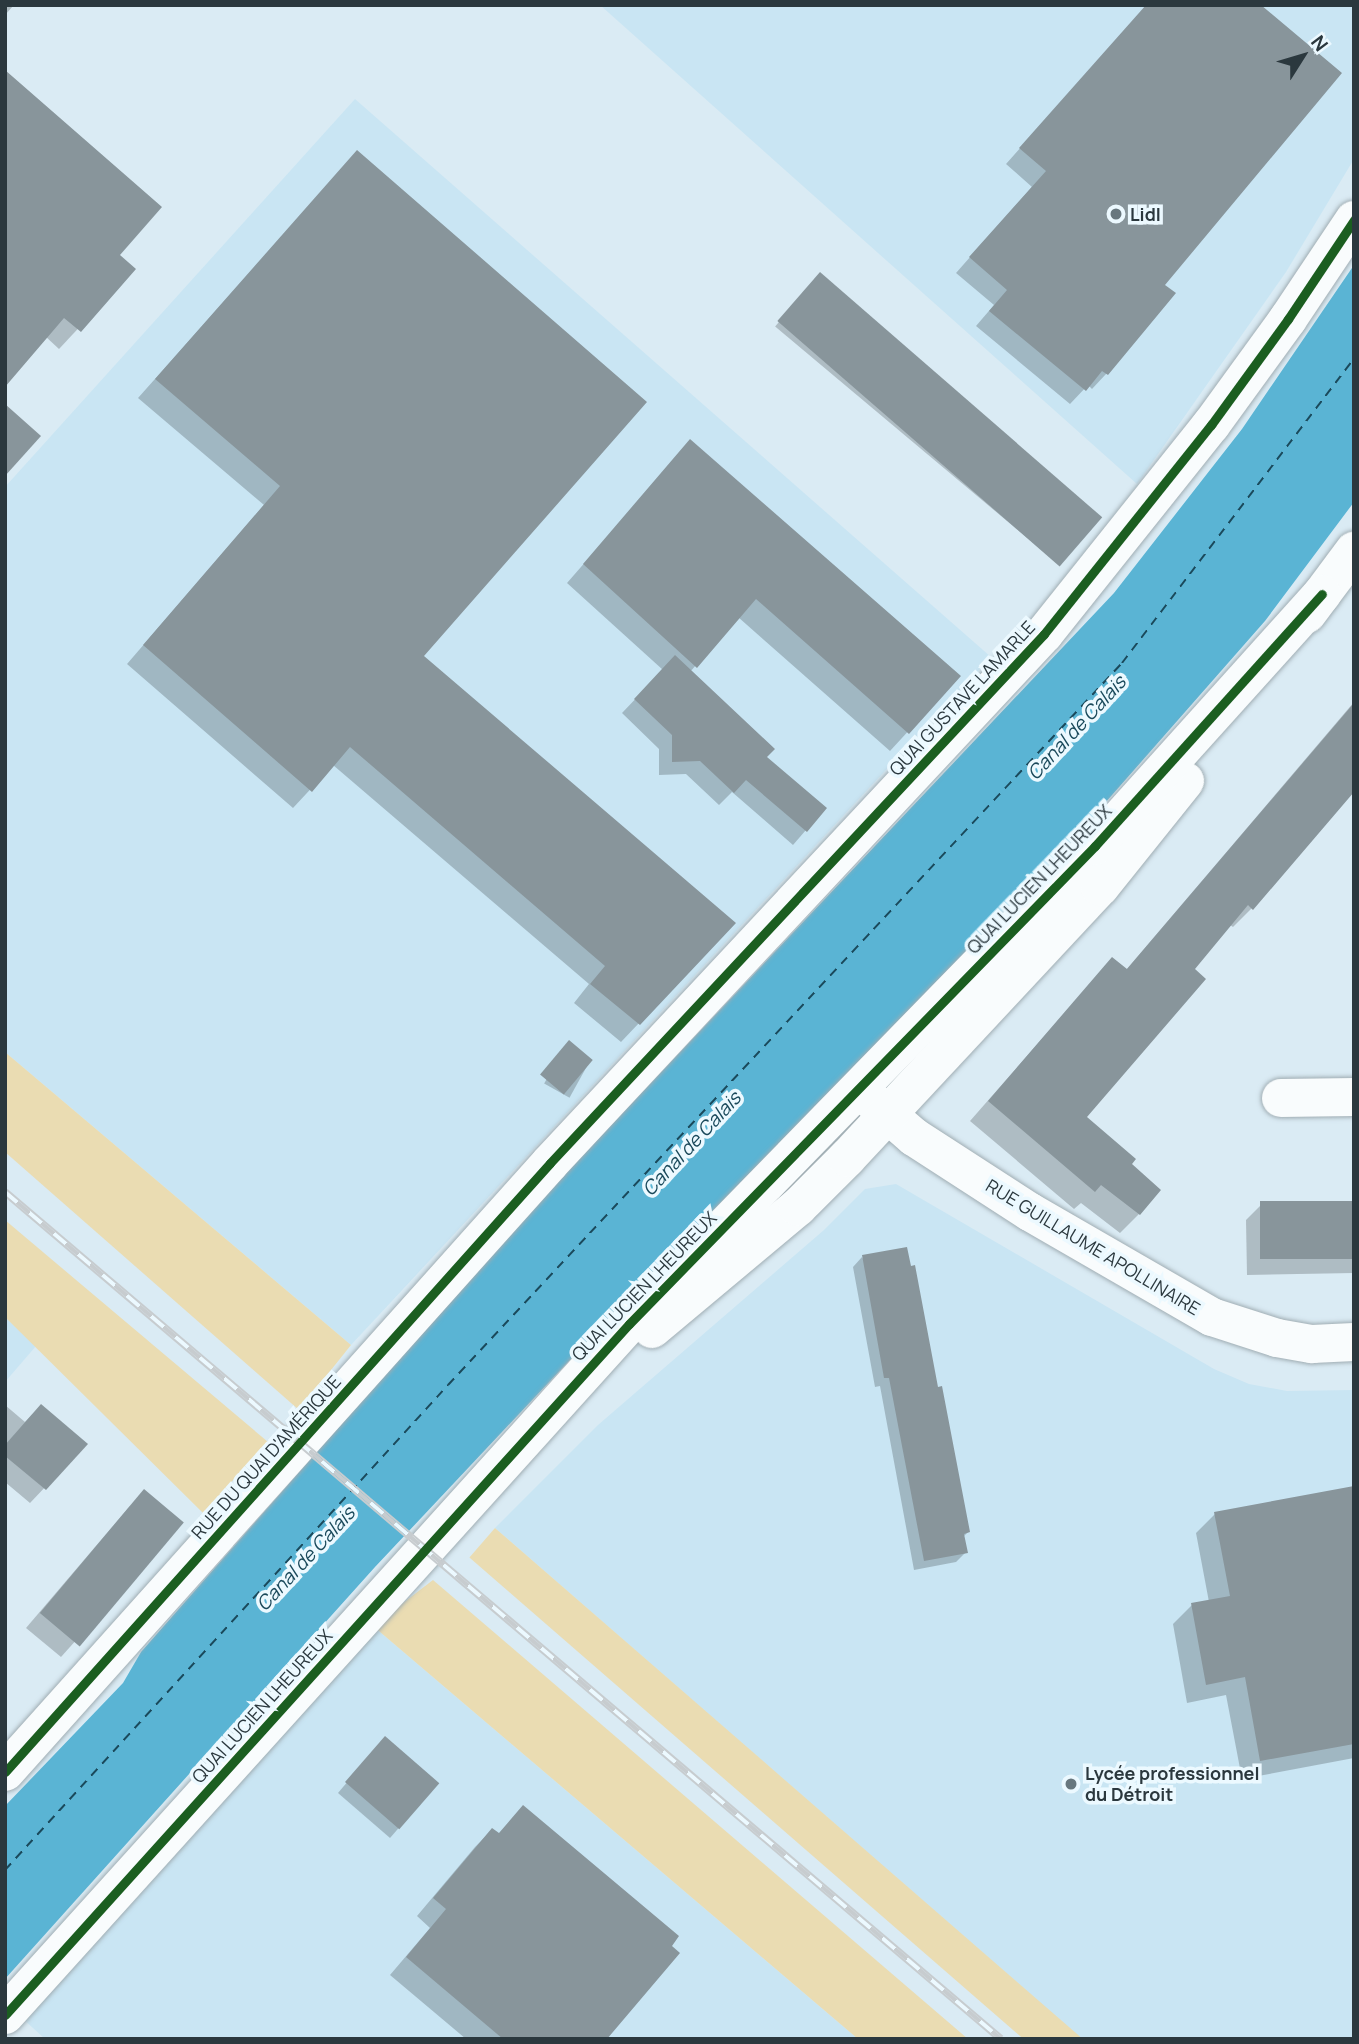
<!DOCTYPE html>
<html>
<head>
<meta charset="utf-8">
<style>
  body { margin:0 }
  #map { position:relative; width:1359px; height:2044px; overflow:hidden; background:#daebf4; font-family:Manrope,sans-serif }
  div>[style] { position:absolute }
  .built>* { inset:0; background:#c9e5f3 }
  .green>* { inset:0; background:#eadcb2; transform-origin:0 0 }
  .water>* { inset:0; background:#5ab4d4 }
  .shadow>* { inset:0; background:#0003; transform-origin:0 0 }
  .ferry>* { height:2px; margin-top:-1px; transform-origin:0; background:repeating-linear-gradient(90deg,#1a495b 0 9px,transparent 0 16px) }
  .building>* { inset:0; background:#88959b; transform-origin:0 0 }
  .roads { filter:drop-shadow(0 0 2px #a0adb3) drop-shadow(0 0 2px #a0adb3) }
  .minor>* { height:38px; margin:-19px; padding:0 19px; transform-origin:19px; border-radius:19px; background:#f9fcfd }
  .rail>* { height:8px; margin-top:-4px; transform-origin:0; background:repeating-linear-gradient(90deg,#ecf9ff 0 16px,#c7cccf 0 32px); box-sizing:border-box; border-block:2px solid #c7cccf }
  .cycleway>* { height:9px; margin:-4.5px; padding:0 4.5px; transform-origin:4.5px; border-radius:4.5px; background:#1b5e20 }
  .dots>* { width:19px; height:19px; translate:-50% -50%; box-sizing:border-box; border:4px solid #ecf9ff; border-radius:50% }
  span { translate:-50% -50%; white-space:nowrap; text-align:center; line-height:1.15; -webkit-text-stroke:7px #ecf9ff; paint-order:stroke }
  .poi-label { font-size:18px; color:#2b383e; font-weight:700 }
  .left { translate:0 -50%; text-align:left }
  .street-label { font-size:18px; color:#2b383e }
  .water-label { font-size:19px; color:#1a495b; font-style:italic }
  .frame { position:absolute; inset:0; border:7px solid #2b383e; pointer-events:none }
  .north { position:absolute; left:1268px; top:21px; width:70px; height:70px; -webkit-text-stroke:5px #ecf9ff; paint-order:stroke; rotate:53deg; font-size:19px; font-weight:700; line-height:28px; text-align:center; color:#2b383e }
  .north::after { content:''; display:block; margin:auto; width:24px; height:32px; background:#2b383e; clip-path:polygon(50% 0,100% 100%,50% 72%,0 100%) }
</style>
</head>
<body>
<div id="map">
  <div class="built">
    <div style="clip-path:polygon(600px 5px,1354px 5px,1354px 159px,1286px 272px,1137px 484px)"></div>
    <div style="clip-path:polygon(355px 99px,991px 657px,351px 1345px,5px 1052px,5px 487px)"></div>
    <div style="clip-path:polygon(896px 1184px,1214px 1369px,1249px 1384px,1287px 1391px,1354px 1390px,1354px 2039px,1082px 2039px,495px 1528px,598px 1425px,824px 1230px,865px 1189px)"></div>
    <div style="clip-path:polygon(5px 1317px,36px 1346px,5px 1382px)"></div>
    <div style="clip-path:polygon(373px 1626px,858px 2039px,45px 2039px,21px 2017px)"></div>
  </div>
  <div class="green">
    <div style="clip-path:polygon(5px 1052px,351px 1345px,299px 1410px,5px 1152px)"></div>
    <div style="clip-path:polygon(5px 1220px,268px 1442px,203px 1513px,5px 1317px)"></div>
    <div style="left:495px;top:1528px;width:778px;height:39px;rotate:41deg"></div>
    <div style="clip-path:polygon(433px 1580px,968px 2039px,858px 2039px,373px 1626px)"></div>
  </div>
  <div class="water">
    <div style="clip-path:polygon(1354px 265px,1354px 502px,1265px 621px,1055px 860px,648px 1277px,375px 1567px,5px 1979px,5px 1806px,123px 1683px,141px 1652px,513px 1229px,1114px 593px,1242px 429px)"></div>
  </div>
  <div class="shadow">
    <div style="clip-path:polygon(5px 5px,14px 5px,5px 15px)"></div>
    <div style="clip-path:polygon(1147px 5px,1163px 285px,1173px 294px,1106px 374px,1092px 389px,1088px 385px,1070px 404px,976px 326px,994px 305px,956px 273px,1032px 187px,1006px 164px)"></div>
    <div style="clip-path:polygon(357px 152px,422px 656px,734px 923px,621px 1042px,574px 1003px,589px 984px,333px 765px,293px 808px,127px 664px,264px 505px,138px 398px)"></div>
    <div style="left:118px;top:255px;width:21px;height:109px;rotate:43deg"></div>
    <div style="left:815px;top:279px;width:371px;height:62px;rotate:40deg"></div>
    <div style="clip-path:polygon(690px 442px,959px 676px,890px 751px,738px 617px,690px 672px,765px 757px,825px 808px,793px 845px,732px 792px,719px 805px,686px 774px,659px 775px,659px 749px,622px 713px,663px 670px,567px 583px)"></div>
    <div style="clip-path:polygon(1354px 702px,1354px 790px,1252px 908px,1233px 927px,1230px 925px,1192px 970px,1085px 1117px,1130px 1165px,1139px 1214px,1120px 1233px,1081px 1203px,1074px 1209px,970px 1121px,1112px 959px,1126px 970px)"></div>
    <div style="left:565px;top:1046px;width:29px;height:43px;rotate:29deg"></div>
    <div style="clip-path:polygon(1354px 1202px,1354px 1273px,1247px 1275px,1246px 1220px,1261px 1205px)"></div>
    <div style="clip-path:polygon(862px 1257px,936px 1390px,968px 1532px,963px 1537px,966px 1552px,956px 1562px,914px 1570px,880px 1386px,875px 1387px,853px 1267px)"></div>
    <div style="clip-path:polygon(5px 1405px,25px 1422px,41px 1406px,86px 1444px,30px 1503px,5px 1482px)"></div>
    <div style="clip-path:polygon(1354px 1488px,1354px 1758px,1242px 1779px,1226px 1695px,1187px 1703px,1173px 1624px,1192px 1605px,1209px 1602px,1196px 1533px,1215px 1514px)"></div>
    <div style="clip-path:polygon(130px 1506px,182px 1522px,61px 1657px,26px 1628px)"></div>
    <div style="clip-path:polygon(376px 1748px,437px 1784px,390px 1838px,338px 1793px)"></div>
    <div style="clip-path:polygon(523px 1807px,605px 2039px,466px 2039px,390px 1975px,430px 1928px,417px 1916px,475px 1847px,492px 1830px,498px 1835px)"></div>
  </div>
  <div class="ferry">
    <div style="left:5px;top:1870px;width:657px;rotate:-47.59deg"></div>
    <div style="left:448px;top:1385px;width:988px;rotate:-46.97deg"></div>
    <div style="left:1122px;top:663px;width:383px;rotate:-52.7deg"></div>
  </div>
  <div class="building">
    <div style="clip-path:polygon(1146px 5px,1261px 5px,1342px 73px,1165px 285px,1176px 293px,1108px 375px,1102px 371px,1086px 391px,989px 311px,1007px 290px,969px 257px,1046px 171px,1019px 148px)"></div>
    <div style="clip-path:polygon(5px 70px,162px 207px,120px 255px,136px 269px,81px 332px,64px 318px,5px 387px)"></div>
    <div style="clip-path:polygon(357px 150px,647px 402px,424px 656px,736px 923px,640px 1025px,590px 984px,605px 966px,350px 747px,312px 792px,143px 645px,280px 486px,155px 379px)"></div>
    <div style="left:820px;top:272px;width:374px;height:65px;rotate:41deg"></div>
    <div style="clip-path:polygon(5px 404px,41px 436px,5px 476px)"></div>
    <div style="clip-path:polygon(690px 439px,961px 676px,909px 734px,756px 599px,697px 668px,583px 564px)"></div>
    <div style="clip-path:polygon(675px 655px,775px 749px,767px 757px,827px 808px,807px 832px,746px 780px,734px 793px,700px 761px,672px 762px,672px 735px,634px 699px)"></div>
    <div style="clip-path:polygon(1354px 703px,1354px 792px,1253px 910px,1248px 905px,1195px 969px,1206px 979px,1087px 1117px,1136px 1159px,1132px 1164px,1161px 1190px,1140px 1215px,1101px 1185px,1095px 1192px,988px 1101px,1112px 957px,1127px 969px)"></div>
    <div style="left:569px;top:1040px;width:31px;height:45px;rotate:40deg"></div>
    <div style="left:1354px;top:1201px;width:58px;height:94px;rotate:90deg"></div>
    <div style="clip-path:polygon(907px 1247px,911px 1266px,915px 1265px,938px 1387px,942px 1386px,970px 1532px,964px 1534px,968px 1553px,924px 1561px,889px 1378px,884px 1378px,862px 1255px)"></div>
    <div style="clip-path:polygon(41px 1404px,88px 1444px,46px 1490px,5px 1456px,5px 1445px)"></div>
    <div style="clip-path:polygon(1354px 1486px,1354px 1744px,1260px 1761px,1245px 1677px,1206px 1685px,1191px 1603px,1230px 1596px,1214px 1512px)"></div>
    <div style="left:144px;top:1489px;width:52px;height:162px;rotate:40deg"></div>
    <div style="left:385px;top:1736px;width:72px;height:61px;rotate:41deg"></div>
    <div style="clip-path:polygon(523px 1805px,679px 1936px,672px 1946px,680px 1953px,607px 2039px,503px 2039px,406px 1957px,446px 1909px,433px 1898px,492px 1828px,499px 1833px)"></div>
  </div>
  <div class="roads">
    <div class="minor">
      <div style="left:1307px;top:614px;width:79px;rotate:-53.3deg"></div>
      <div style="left:869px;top:1098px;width:60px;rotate:40.9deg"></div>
      <div style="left:914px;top:1137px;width:138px;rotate:32.9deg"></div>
      <div style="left:1030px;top:1212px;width:210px;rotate:30deg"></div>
      <div style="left:1212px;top:1317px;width:68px;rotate:17.9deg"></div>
      <div style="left:1277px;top:1338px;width:36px;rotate:10deg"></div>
      <div style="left:1312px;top:1344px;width:42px;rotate:-2.7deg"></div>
      <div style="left:1281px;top:1098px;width:73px;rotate:-0.8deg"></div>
      <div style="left:652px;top:1329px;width:190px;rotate:-39.9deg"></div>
      <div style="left:798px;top:1207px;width:69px;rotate:-45deg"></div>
      <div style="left:847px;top:1158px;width:371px;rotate:-47deg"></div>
      <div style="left:1100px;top:887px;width:136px;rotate:-51.3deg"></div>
      <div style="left:5px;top:1772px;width:817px;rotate:-48.17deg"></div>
      <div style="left:550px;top:1163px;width:724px;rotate:-46.96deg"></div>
      <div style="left:1044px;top:634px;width:268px;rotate:-51.4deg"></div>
      <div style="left:1211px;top:425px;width:131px;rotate:-54deg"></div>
      <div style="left:1288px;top:319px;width:119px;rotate:-56.3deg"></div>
      <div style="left:5px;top:2015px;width:931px;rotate:-47.92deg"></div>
      <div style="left:629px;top:1324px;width:668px;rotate:-45.73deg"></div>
      <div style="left:1095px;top:846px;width:339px;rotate:-48deg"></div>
    </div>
  </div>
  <div class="rail">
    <div style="left:5px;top:1192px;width:1307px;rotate:40.38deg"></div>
  </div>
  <div class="cycleway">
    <div style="left:5px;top:1772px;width:817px;rotate:-48.17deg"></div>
    <div style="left:550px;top:1163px;width:724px;rotate:-46.96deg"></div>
    <div style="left:1044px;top:634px;width:268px;rotate:-51.4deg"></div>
    <div style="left:1211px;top:425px;width:131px;rotate:-54deg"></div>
    <div style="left:1288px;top:319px;width:119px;rotate:-56.3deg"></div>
    <div style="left:5px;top:2015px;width:931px;rotate:-47.92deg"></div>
    <div style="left:629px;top:1324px;width:668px;rotate:-45.73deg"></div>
    <div style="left:1095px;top:846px;width:339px;rotate:-48deg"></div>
  </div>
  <div class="dots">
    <div style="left:1116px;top:214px;background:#68777e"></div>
    <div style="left:1071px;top:1784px;background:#68777e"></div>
  </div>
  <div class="poi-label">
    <span class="left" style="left:1130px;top:214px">Lidl</span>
    <span class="left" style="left:1085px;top:1784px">Lycée professionnel<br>du Détroit</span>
  </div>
  <div class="street-label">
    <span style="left:962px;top:698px;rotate:-47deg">QUAI GUSTAVE LAMARLE</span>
    <span style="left:1039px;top:879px;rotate:-46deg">QUAI LUCIEN LHEUREUX</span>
    <span style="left:1093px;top:1247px;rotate:31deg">RUE GUILLAUME APOLLINAIRE</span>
    <span style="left:644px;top:1286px;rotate:-46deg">QUAI LUCIEN LHEUREUX</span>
    <span style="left:266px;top:1457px;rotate:-48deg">RUE DU QUAI D'AMÉRIQUE</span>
    <span style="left:262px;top:1706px;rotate:-48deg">QUAI LUCIEN LHEUREUX</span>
  </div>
  <div class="water-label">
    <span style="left:1077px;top:728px;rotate:-47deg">Canal de Calais</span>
    <span style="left:692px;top:1144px;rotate:-47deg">Canal de Calais</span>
    <span style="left:306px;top:1559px;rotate:-47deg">Canal de Calais</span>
  </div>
  <div class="frame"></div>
  <div class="north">N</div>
</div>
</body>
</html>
